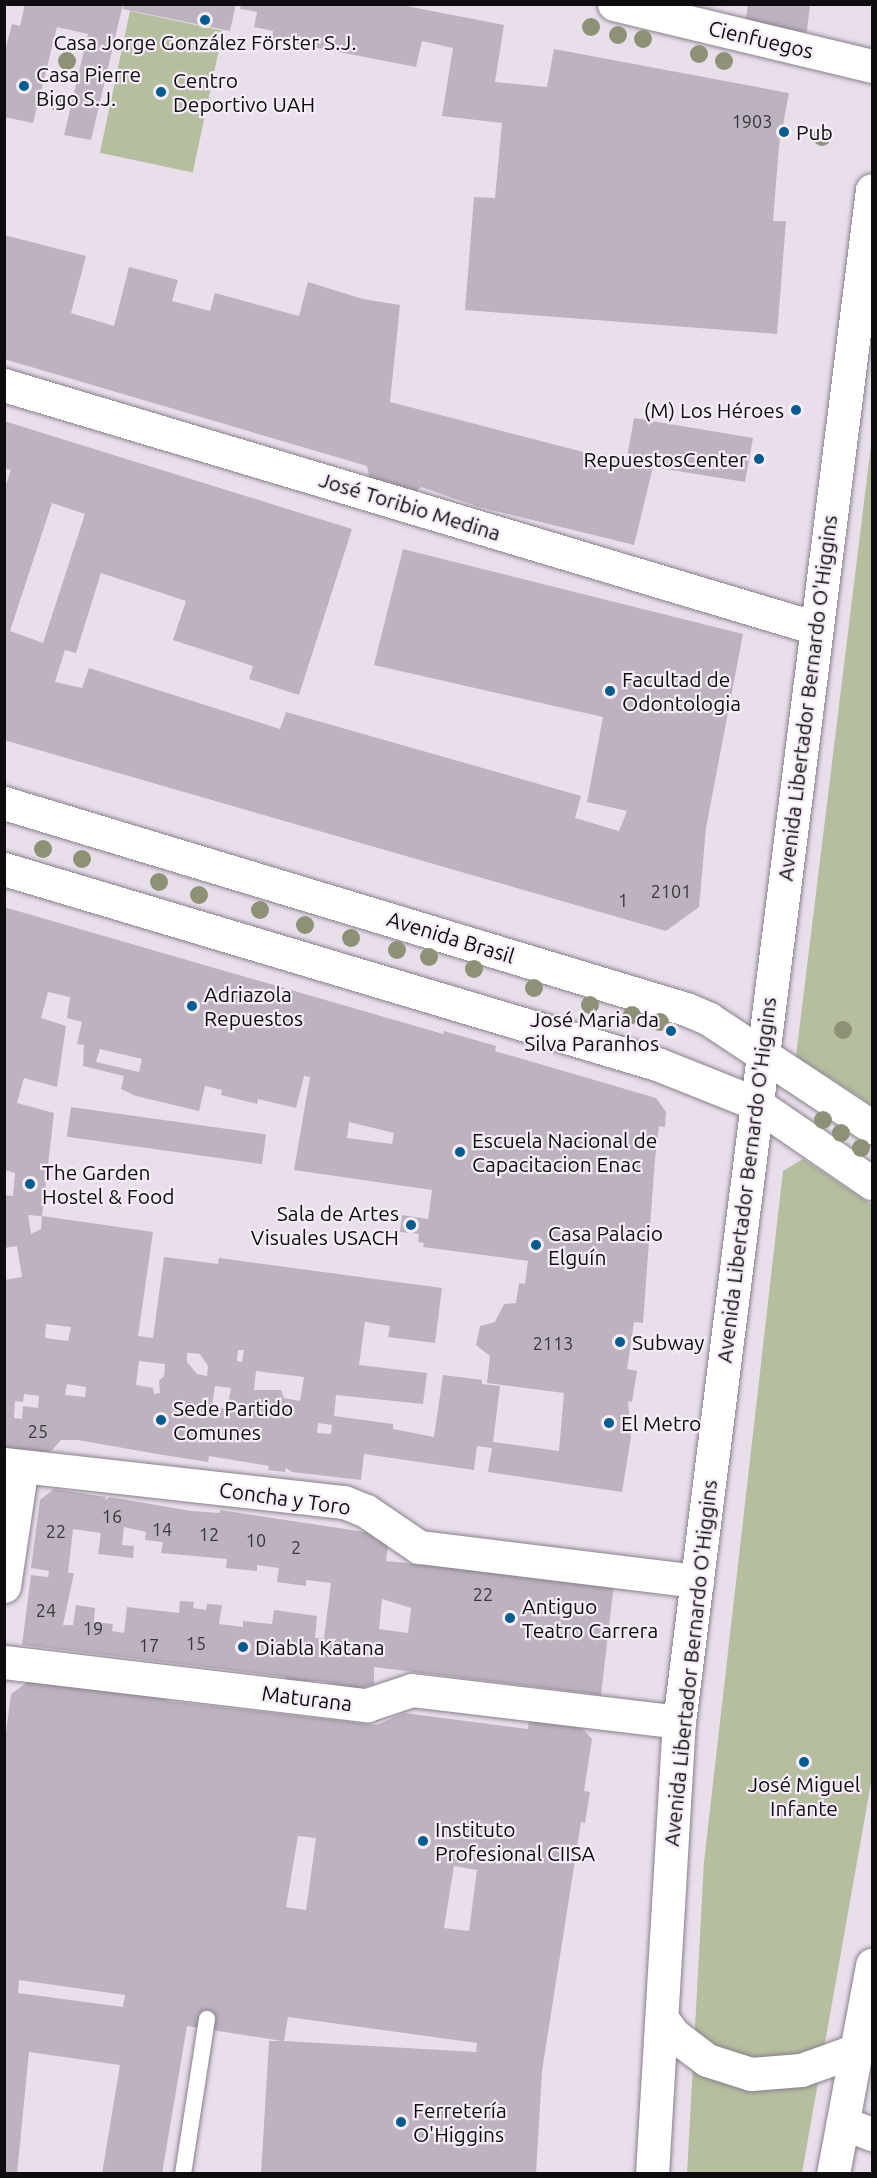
<!DOCTYPE html>
<html>
<head>
<meta charset="utf-8">
<style>
  body { margin:0 }
  #map { position:relative; width:877px; height:2178px; overflow:hidden; background:#e8dfeb; font-family:Ubuntu,sans-serif }
  div>[style] { position:absolute }
  .green>* { inset:0; background:#b5be9f; transform-origin:0 0 }
  .building>* { inset:0; background:#bcb3bf; transform-origin:0 0 }
  .roads { filter:drop-shadow(0 0 2px #887f8a) drop-shadow(0 0 2px #887f8a) }
  .service>* { height:16px; margin:-8px; padding:0 8px; transform-origin:8px; border-radius:8px; background:#fff }
  .minor>* { height:33px; margin:-16.5px; padding:0 16.5px; transform-origin:16.5px; border-radius:16.5px; background:#fff }
  .tertiary>* { height:33px; margin:-16.5px; padding:0 16.5px; transform-origin:16.5px; border-radius:16.5px; background:#fff }
  .secondary>* { height:33px; margin:-16.5px; padding:0 16.5px; transform-origin:16.5px; border-radius:16.5px; background:#fff }
  .primary>* { height:33px; margin:-16.5px; padding:0 16.5px; transform-origin:16.5px; border-radius:16.5px; background:#fff }
  .trees>* { width:18px; height:18px; margin:-9px; border-radius:50%; background:#8e9176 }
  .dots>* { width:16px; height:16px; translate:-50% -50%; box-sizing:border-box; border:3px solid #f6ecf8; border-radius:50% }
  span { translate:-50% -50%; white-space:nowrap; text-align:center; line-height:1.15; -webkit-text-stroke:4.5px #f6ecf8; paint-order:stroke }
  .number-label { font-size:18px; color:#3a363c }
  .number-label span { -webkit-text-stroke-width:0 }
  .street-label { font-size:21px; color:#0f0c10 }
  .poi-label { font-size:21px; color:#0f0c10 }
  .left { translate:0 -50%; text-align:left }
  .right { translate:-100% -50%; text-align:right }
  .frame { position:absolute; inset:0; border:6px solid #0f0c10; pointer-events:none }
</style>
</head>
<body>
<div id="map">
  <div class="green">
    <div style="left:130px;top:11px;width:95px;height:145px;rotate:12deg"></div>
    <div style="clip-path:polygon(872px 437px,872px 1105px,796px 1056px)"></div>
    <div style="clip-path:polygon(803px 1159px,872px 1205px,872px 1777px,802px 2173px,687px 2174px,704px 1862px,783px 1171px)"></div>
  </div>
  <div class="building">
    <div style="clip-path:polygon(25px 4px,123px 4px,91px 140px,64px 135px,88px 34px,57px 27px,33px 123px,4px 117px,4px 55px,12px 24px,20px 26px)"></div>
    <div style="clip-path:polygon(124px 4px,236px 4px,230px 31px,123px 9px)"></div>
    <div style="clip-path:polygon(241px 4px,396px 4px,504px 25px,495px 82px,547px 87px,554px 49px,789px 93px,779px 146px,773px 221px,786px 221px,777px 334px,465px 310px,474px 197px,495px 198px,502px 123px,442px 116px,453px 48px,422px 41px,416px 67px,272px 39px,273px 31px,254px 27px,257px 12px,240px 9px)"></div>
    <div style="clip-path:polygon(748px 4px,810px 4px,807px 31px,787px 38px,744px 32px)"></div>
    <div style="clip-path:polygon(4px 235px,86px 256px,71px 313px,114px 326px,129px 267px,178px 280px,172px 301px,210px 311px,215px 293px,299px 316px,308px 282px,363px 299px,400px 305px,390px 402px,626px 463px,634px 418px,753px 438px,745px 482px,653px 467px,634px 545px,479px 507px,421px 487px,407px 497px,371px 485px,367px 466px,4px 359px)"></div>
    <div style="clip-path:polygon(evenodd,4px 421px,352px 529px,299px 695px,249px 679px,253px 666px,173px 640px,186px 601px,101px 573px,76px 653px,65px 650px,55px 682px,82px 688px,89px 668px,280px 729px,286px 712px,581px 796px,575px 818px,619px 831px,627px 811px,587px 802px,603px 717px,374px 665px,403px 549px,743px 634px,706px 828px,699px 907px,666px 931px,4px 740px,4px 490px,11px 470px,4px 468px,4px 421px,52px 503px,85px 514px,43px 643px,10px 631px,52px 503px)"></div>
    <div style="clip-path:polygon(evenodd,4px 907px,443px 1034px,444px 1031px,496px 1046px,495px 1051px,656px 1098px,666px 1112px,665px 1127px,659px 1126px,655px 1159px,643px 1323px,634px 1322px,627px 1369px,637px 1371px,632px 1402px,628px 1401px,631px 1437px,622px 1492px,488px 1472px,492px 1448px,477px 1446px,474px 1470px,364px 1454px,361px 1480px,292px 1472px,286px 1468px,285px 1472px,268px 1470px,269px 1466px,209px 1456px,208px 1462px,157px 1454px,78px 1440px,61px 1440px,52px 1450px,38px 1455px,4px 1449px,4px 1280px,22px 1277px,17px 1246px,4px 1248px,4px 1195px,13px 1196px,15px 1173px,4px 1170px,4px 907px,48px 992px,70px 997px,67px 1018px,82px 1022px,77px 1044px,84px 1045px,83px 1066px,124px 1076px,121px 1089px,136px 1096px,199px 1111px,205px 1086px,222px 1090px,221px 1095px,257px 1104px,258px 1099px,296px 1108px,304px 1076px,310px 1077px,294px 1170px,432px 1190px,428px 1219px,402px 1215px,400px 1232px,419px 1234px,418px 1242px,424px 1243px,423px 1247px,528px 1261px,525px 1284px,519px 1283px,516px 1303px,504px 1304px,495px 1322px,480px 1326px,476px 1345px,490px 1356px,487px 1383px,564px 1393px,559px 1451px,493px 1442px,500px 1386px,482px 1384px,482px 1380px,443px 1375px,434px 1437px,393px 1429px,393px 1424px,334px 1416px,336px 1395px,423px 1404px,427px 1373px,359px 1365px,365px 1322px,390px 1326px,388px 1337px,435px 1343px,442px 1288px,219px 1258px,218px 1264px,164px 1257px,153px 1338px,138px 1336px,153px 1232px,42px 1216px,41px 1229px,31px 1234px,28px 1215px,42px 1216px,54px 1113px,17px 1103px,24px 1078px,57px 1087px,66px 1026px,41px 1018px,48px 992px,4px 907px,100px 1049px,142px 1059px,139px 1072px,96px 1062px,100px 1049px,4px 907px,349px 1122px,394px 1133px,392px 1144px,347px 1138px,349px 1122px,4px 907px,46px 1324px,71px 1327px,68px 1341px,45px 1338px,46px 1324px,4px 907px,238px 1350px,244px 1350px,242px 1362px,237px 1361px,238px 1350px,4px 907px,187px 1353px,200px 1354px,208px 1366px,207px 1376px,197px 1374px,187px 1362px,187px 1353px,4px 907px,139px 1361px,165px 1364px,164px 1376px,159px 1381px,160px 1393px,154px 1394px,153px 1388px,136px 1385px,139px 1361px,4px 907px,256px 1371px,304px 1377px,300px 1401px,284px 1398px,281px 1390px,254px 1390px,256px 1371px,4px 907px,67px 1384px,86px 1387px,85px 1397px,65px 1395px,67px 1384px,4px 907px,215px 1386px,231px 1388px,227px 1409px,212px 1407px,215px 1386px,4px 907px,24px 1394px,39px 1396px,38px 1408px,23px 1406px,22px 1419px,14px 1418px,15px 1401px,23px 1402px,24px 1394px,4px 907px,318px 1423px,332px 1425px,331px 1434px,317px 1433px,318px 1423px)"></div>
    <div style="left:71px;top:1107px;width:197px;height:30px;rotate:8deg"></div>
    <div style="clip-path:polygon(evenodd,54px 1489px,106px 1497px,105px 1500px,110px 1497px,191px 1511px,220px 1513px,220px 1510px,378px 1534px,388px 1545px,386px 1561px,614px 1584px,601px 1695px,374px 1667px,374px 1684px,358px 1689px,319px 1681px,285px 1681px,286px 1677px,22px 1645px,31px 1575px,48px 1577px,49px 1571px,31px 1568px,40px 1500px,54px 1489px,124px 1527px,146px 1532px,145px 1540px,163px 1542px,161px 1553px,227px 1559px,226px 1568px,257px 1571px,257px 1565px,279px 1568px,277px 1582px,306px 1586px,306px 1580px,331px 1583px,324px 1638px,315px 1638px,317px 1616px,274px 1610px,272px 1624px,243px 1621px,243px 1627px,219px 1624px,222px 1605px,207px 1604px,206px 1610px,193px 1608px,194px 1602px,180px 1601px,179px 1613px,127px 1607px,124px 1633px,112px 1631px,113px 1624px,94px 1622px,95px 1608px,76px 1605px,73px 1625px,63px 1625px,74px 1573px,68px 1573px,73px 1529px,101px 1533px,98px 1554px,133px 1558px,134px 1546px,122px 1545px,124px 1527px,54px 1489px,382px 1599px,411px 1608px,408px 1633px,379px 1629px,382px 1599px)"></div>
    <div style="clip-path:polygon(evenodd,29px 1681px,168px 1698px,167px 1701px,377px 1725px,404px 1713px,528px 1729px,529px 1720px,582px 1728px,592px 1739px,584px 1791px,590px 1792px,585px 1823px,581px 1822px,542px 2071px,536px 2174px,261px 2174px,269px 2041px,282px 2041px,187px 2026px,162px 2174px,102px 2174px,120px 2065px,29px 2052px,17px 2174px,4px 2174px,4px 1748px,11px 1694px,29px 1681px,298px 1836px,316px 1838px,306px 1910px,286px 1907px,298px 1836px,29px 1681px,454px 1866px,477px 1870px,469px 1931px,444px 1928px,454px 1866px,29px 1681px,19px 1980px,125px 1995px,123px 2007px,18px 1993px,19px 1980px,29px 1681px,288px 2017px,477px 2043px,476px 2052px,284px 2041px,288px 2017px)"></div>
  </div>
  <div class="roads">
    <div class="service">
      <div style="left:183px;top:2174px;width:157px;rotate:-81.2deg"></div>
    </div>
    <div class="minor">
      <div style="left:4px;top:385px;width:848px;rotate:16.66deg"></div>
      <div style="left:4px;top:1464px;width:342px;rotate:6.4deg"></div>
      <div style="left:344px;top:1502px;width:24px;rotate:22deg"></div>
      <div style="left:366px;top:1511px;width:64px;rotate:34.2deg"></div>
      <div style="left:419px;top:1547px;width:280px;rotate:7deg"></div>
      <div style="left:4px;top:1586px;width:121px;rotate:-81.5deg"></div>
      <div style="left:4px;top:1662px;width:366px;rotate:6.8deg"></div>
      <div style="left:367px;top:1705px;width:47px;rotate:-18.4deg"></div>
      <div style="left:412px;top:1690px;width:269px;rotate:6.8deg"></div>
      <div style="left:843px;top:2123px;width:31px;rotate:21deg"></div>
    </div>
    <div class="tertiary">
      <div style="left:614px;top:4px;width:265px;rotate:13.5deg"></div>
    </div>
    <div class="secondary">
      <div style="left:4px;top:803px;width:712px;rotate:16.81deg"></div>
      <div style="left:686px;top:1009px;width:25px;rotate:23deg"></div>
      <div style="left:709px;top:1019px;width:196px;rotate:33.5deg"></div>
      <div style="left:4px;top:869px;width:681px;rotate:16.63deg"></div>
      <div style="left:657px;top:1064px;width:105px;rotate:21.7deg"></div>
      <div style="left:755px;top:1103px;width:142px;rotate:34.4deg"></div>
    </div>
    <div class="primary">
      <div style="left:662px;top:2019px;width:20px;rotate:53deg"></div>
      <div style="left:674px;top:2035px;width:41px;rotate:37.1deg"></div>
      <div style="left:707px;top:2060px;width:46px;rotate:17.7deg"></div>
      <div style="left:751px;top:2074px;width:50px;rotate:-4.6deg"></div>
      <div style="left:801px;top:2070px;width:59px;rotate:-19.7deg"></div>
      <div style="left:652px;top:2174px;width:453px;rotate:-86.6deg"></div>
      <div style="left:679px;top:1722px;width:1544px;rotate:-82.82deg"></div>
      <div style="left:833px;top:2174px;width:213px;rotate:-79.4deg"></div>
    </div>
  </div>
  <div class="trees">
    <div style="left:591px;top:27px"></div>
    <div style="left:618px;top:35px"></div>
    <div style="left:643px;top:39px"></div>
    <div style="left:699px;top:54px"></div>
    <div style="left:67px;top:61px"></div>
    <div style="left:724px;top:61px"></div>
    <div style="left:59px;top:103px"></div>
    <div style="left:822px;top:137px"></div>
    <div style="left:43px;top:849px"></div>
    <div style="left:82px;top:859px"></div>
    <div style="left:159px;top:882px"></div>
    <div style="left:199px;top:895px"></div>
    <div style="left:260px;top:910px"></div>
    <div style="left:305px;top:925px"></div>
    <div style="left:351px;top:938px"></div>
    <div style="left:397px;top:950px"></div>
    <div style="left:429px;top:957px"></div>
    <div style="left:474px;top:969px"></div>
    <div style="left:534px;top:988px"></div>
    <div style="left:590px;top:1005px"></div>
    <div style="left:632px;top:1015px"></div>
    <div style="left:660px;top:1022px"></div>
    <div style="left:843px;top:1030px"></div>
    <div style="left:823px;top:1120px"></div>
    <div style="left:841px;top:1133px"></div>
    <div style="left:861px;top:1148px"></div>
  </div>
  <div class="dots">
    <div style="left:205px;top:20px;background:#045b8d"></div>
    <div style="left:24px;top:86px;background:#045b8d"></div>
    <div style="left:161px;top:92px;background:#045b8d"></div>
    <div style="left:784px;top:132px;background:#045b8d"></div>
    <div style="left:796px;top:410px;background:#045b8d"></div>
    <div style="left:759px;top:459px;background:#045b8d"></div>
    <div style="left:610px;top:691px;background:#045b8d"></div>
    <div style="left:192px;top:1006px;background:#045b8d"></div>
    <div style="left:671px;top:1031px;background:#045b8d"></div>
    <div style="left:460px;top:1152px;background:#045b8d"></div>
    <div style="left:30px;top:1184px;background:#045b8d"></div>
    <div style="left:411px;top:1225px;background:#045b8d"></div>
    <div style="left:536px;top:1245px;background:#045b8d"></div>
    <div style="left:620px;top:1342px;background:#045b8d"></div>
    <div style="left:161px;top:1420px;background:#045b8d"></div>
    <div style="left:609px;top:1423px;background:#045b8d"></div>
    <div style="left:510px;top:1618px;background:#045b8d"></div>
    <div style="left:243px;top:1647px;background:#045b8d"></div>
    <div style="left:804px;top:1762px;background:#045b8d"></div>
    <div style="left:423px;top:1841px;background:#045b8d"></div>
    <div style="left:401px;top:2122px;background:#045b8d"></div>
  </div>
  <div class="number-label">
    <span style="left:752px;top:121px">1903</span>
    <span style="left:671px;top:891px">2101</span>
    <span style="left:623px;top:900px">1</span>
    <span style="left:553px;top:1343px">2113</span>
    <span style="left:38px;top:1431px">25</span>
    <span style="left:112px;top:1516px">16</span>
    <span style="left:162px;top:1529px">14</span>
    <span style="left:56px;top:1531px">22</span>
    <span style="left:209px;top:1534px">12</span>
    <span style="left:256px;top:1540px">10</span>
    <span style="left:296px;top:1547px">2</span>
    <span style="left:483px;top:1594px">22</span>
    <span style="left:46px;top:1610px">24</span>
    <span style="left:93px;top:1628px">19</span>
    <span style="left:196px;top:1643px">15</span>
    <span style="left:149px;top:1645px">17</span>
  </div>
  <div class="street-label">
    <span style="left:761px;top:39px;rotate:13deg">Cienfuegos</span>
    <span style="left:410px;top:506px;rotate:17deg">José Toribio Medina</span>
    <span style="left:807px;top:698px;rotate:-83deg">Avenida Libertador Bernardo O'Higgins</span>
    <span style="left:451px;top:937px;rotate:17deg">Avenida Brasil</span>
    <span style="left:746px;top:1180px;rotate:-83deg">Avenida Libertador Bernardo O'Higgins</span>
    <span style="left:285px;top:1498px;rotate:8deg">Concha y Toro</span>
    <span style="left:690px;top:1663px;rotate:-84deg">Avenida Libertador Bernardo O'Higgins</span>
    <span style="left:307px;top:1698px;rotate:7deg">Maturana</span>
  </div>
  <div class="poi-label">
    <span style="left:205px;top:42px">Casa Jorge González Förster S.J.</span>
    <span class="left" style="left:36px;top:86px">Casa Pierre<br>Bigo S.J.</span>
    <span class="left" style="left:173px;top:92px">Centro<br>Deportivo UAH</span>
    <span class="left" style="left:796px;top:132px">Pub</span>
    <span class="right" style="left:784px;top:410px">(M) Los Héroes</span>
    <span class="right" style="left:747px;top:459px">RepuestosCenter</span>
    <span class="left" style="left:622px;top:691px">Facultad de<br>Odontologia</span>
    <span class="left" style="left:204px;top:1006px">Adriazola<br>Repuestos</span>
    <span class="right" style="left:659px;top:1031px">José Maria da<br>Silva Paranhos</span>
    <span class="left" style="left:472px;top:1152px">Escuela Nacional de<br>Capacitacion Enac</span>
    <span class="left" style="left:42px;top:1184px">The Garden<br>Hostel &amp; Food</span>
    <span class="right" style="left:399px;top:1225px">Sala de Artes<br>Visuales USACH</span>
    <span class="left" style="left:548px;top:1245px">Casa Palacio<br>Elguín</span>
    <span class="left" style="left:632px;top:1342px">Subway</span>
    <span class="left" style="left:173px;top:1420px">Sede Partido<br>Comunes</span>
    <span class="left" style="left:621px;top:1423px">El Metro</span>
    <span class="left" style="left:522px;top:1618px">Antiguo<br>Teatro Carrera</span>
    <span class="left" style="left:255px;top:1647px">Diabla Katana</span>
    <span style="left:804px;top:1796px">José Miguel<br>Infante</span>
    <span class="left" style="left:435px;top:1841px">Instituto<br>Profesional CIISA</span>
    <span class="left" style="left:413px;top:2122px">Ferretería<br>O'Higgins</span>
  </div>
  <div class="frame"></div>
</div>
</body>
</html>
